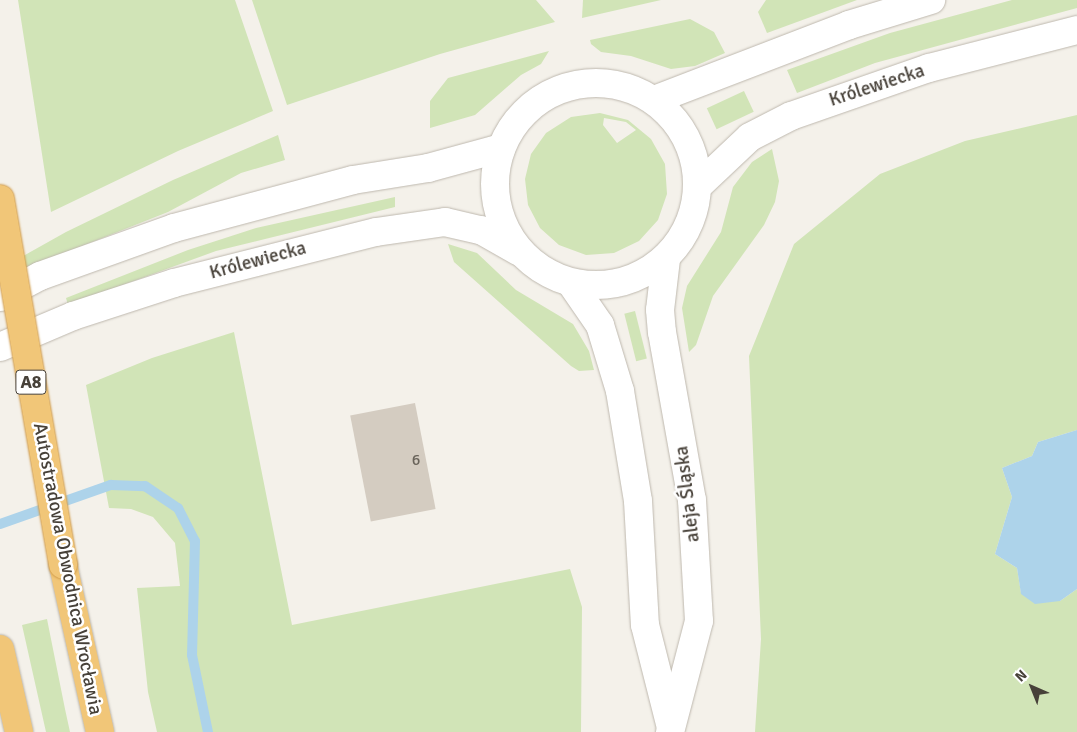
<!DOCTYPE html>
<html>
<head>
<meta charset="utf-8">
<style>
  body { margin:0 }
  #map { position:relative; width:1077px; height:732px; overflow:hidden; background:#f4f1ea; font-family:Signika,sans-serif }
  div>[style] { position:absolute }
  .green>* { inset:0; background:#d1e4b7; transform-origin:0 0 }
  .water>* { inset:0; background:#add3ea }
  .stream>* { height:10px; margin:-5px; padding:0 5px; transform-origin:5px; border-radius:5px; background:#add3ea }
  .building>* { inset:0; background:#d4ccc1; transform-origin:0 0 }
  .roads { filter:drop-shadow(0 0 1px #beb8ae) drop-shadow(0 0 1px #beb8ae) }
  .minor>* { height:28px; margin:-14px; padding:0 14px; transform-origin:14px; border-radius:14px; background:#fff }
  .minor>.ring { margin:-14px; padding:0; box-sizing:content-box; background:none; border:28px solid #fff; border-radius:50% }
  .highway>* { height:28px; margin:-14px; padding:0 14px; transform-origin:14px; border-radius:14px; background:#f1c678 }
  .bridges { filter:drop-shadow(0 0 1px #d09b49) drop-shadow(0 0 1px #d09b49) }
  .highway-bridge>* { height:28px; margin:-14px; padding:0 14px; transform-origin:14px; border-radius:14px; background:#f1c678 }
  span { translate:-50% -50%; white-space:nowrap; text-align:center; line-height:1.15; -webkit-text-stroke:5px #fff; paint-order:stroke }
  .number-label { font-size:16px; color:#6a645b }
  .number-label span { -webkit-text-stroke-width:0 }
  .shield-label span { padding:1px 4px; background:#fff; border:1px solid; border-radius:4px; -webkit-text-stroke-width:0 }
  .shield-label { font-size:18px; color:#474139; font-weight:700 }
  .street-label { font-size:19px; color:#474139 }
  .north { position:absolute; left:1007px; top:662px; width:50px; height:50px; -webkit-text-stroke:4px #fff; paint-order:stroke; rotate:316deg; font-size:14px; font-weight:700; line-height:20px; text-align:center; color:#474139 }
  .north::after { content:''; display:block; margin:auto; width:18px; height:22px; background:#474139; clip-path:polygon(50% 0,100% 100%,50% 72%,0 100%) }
</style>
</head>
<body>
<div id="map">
  <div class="green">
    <div style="clip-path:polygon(18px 0,235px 0,273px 111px,178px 151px,51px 212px)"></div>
    <div style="clip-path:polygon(252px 0,536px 0,555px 22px,440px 54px,287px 105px)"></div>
    <div style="clip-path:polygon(583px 0,661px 0,582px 18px)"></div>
    <div style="clip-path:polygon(766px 0,857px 0,767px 33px,758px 12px)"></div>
    <div style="clip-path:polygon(1012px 0,1077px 0,1077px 8px,875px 63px,797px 93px,787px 70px,890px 33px)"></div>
    <div style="clip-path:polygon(690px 19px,714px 32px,725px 53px,695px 66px,671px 69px,631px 56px,601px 52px,591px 44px,590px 40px)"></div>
    <div style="clip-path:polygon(549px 51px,541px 64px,521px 75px,475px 115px,430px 128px,430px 101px,448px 78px)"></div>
    <div style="left:744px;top:91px;width:23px;height:41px;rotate:65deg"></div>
    <div style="clip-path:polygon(evenodd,600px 113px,628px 120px,651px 139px,665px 164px,667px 194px,658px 220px,639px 241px,614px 253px,586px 255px,559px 245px,540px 228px,528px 205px,525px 179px,531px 154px,546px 133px,571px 117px,600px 113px,604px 118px,626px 122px,636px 130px,617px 143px,603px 125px,604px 118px)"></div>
    <div style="clip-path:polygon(1077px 115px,1077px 430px,1038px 442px,1032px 456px,1002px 468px,1012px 497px,995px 554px,1017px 568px,1021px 593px,1060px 601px,1077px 589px,1077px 732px,755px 732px,761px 639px,749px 356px,794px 244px,880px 174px,965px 141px)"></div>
    <div style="clip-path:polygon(278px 135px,285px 160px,241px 173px,168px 212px,67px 252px,0 287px,0 269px,66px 232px,173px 180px)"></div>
    <div style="clip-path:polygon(772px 149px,779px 181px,775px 202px,764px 225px,713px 296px,696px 345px,689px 352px,682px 308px,687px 286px,721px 232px,733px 187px,752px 162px)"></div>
    <div style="clip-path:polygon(395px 197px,395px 207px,216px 251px,68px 305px,66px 298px,188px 250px,256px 228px)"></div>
    <div style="clip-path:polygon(448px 244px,477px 253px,516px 290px,573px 324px,589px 351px,594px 370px,579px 371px,571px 366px,454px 262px)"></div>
    <div style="left:635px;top:311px;width:49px;height:11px;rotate:76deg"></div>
    <div style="clip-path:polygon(234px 332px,292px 625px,570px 569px,582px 607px,581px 732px,157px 732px,148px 692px,137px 588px,180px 586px,175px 543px,153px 517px,131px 509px,109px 508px,86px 385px,152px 358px)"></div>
    <div style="clip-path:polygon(47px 619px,65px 709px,70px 732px,46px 732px,22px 625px)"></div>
  </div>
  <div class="water">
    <div style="clip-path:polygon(1077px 430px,1077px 589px,1060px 601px,1035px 604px,1021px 594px,1017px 568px,995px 554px,1012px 497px,1002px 468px,1032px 456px,1038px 442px)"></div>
  </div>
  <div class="stream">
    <div style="left:0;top:524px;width:118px;rotate:-19.4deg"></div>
    <div style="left:111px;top:485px;width:34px;rotate:2deg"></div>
    <div style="left:145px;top:486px;width:40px;rotate:34deg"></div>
    <div style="left:178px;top:508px;width:37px;rotate:63deg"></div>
    <div style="left:195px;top:541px;width:114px;rotate:91.5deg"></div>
    <div style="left:192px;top:655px;width:79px;rotate:78.3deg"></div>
  </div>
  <div class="building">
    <div style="left:415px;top:403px;width:108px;height:66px;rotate:79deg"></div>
  </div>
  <div class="roads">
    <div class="minor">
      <div class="ring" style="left:495px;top:83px;width:174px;height:174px"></div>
      <div style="left:654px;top:100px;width:209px;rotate:-21deg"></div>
      <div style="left:849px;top:25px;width:86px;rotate:-17deg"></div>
      <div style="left:698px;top:186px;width:71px;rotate:-43.3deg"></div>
      <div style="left:750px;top:137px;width:46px;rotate:-27.1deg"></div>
      <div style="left:791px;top:116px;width:146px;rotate:-19.2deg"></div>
      <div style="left:929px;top:68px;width:153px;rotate:-14.4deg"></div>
      <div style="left:666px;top:259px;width:51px;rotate:96.7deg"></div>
      <div style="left:660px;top:310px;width:22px;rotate:85deg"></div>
      <div style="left:662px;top:332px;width:171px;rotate:79.9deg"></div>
      <div style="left:692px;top:500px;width:121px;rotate:86.7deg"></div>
      <div style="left:699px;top:621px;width:115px;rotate:104.6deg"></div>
      <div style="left:571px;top:283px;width:51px;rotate:55.4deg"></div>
      <div style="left:600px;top:325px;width:69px;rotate:73.1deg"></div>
      <div style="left:620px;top:391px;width:111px;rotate:80.7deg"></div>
      <div style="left:638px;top:501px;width:124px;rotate:86.8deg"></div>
      <div style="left:645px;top:625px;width:102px;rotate:75.8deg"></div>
      <div style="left:0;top:297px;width:45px;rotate:-27.7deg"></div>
      <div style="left:40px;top:276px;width:142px;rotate:-19.7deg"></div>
      <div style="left:174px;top:228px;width:185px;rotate:-15deg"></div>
      <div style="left:353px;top:180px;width:76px;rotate:-9.1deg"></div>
      <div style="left:428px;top:168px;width:76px;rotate:-15.3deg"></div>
      <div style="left:0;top:347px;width:79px;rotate:-23deg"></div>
      <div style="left:73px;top:316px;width:106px;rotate:-18.1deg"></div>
      <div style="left:174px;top:283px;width:208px;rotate:-14.2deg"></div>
      <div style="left:376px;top:232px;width:70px;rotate:-8.2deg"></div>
      <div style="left:445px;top:222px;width:37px;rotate:13deg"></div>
      <div style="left:481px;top:230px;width:43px;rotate:29.6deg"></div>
    </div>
    <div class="highway">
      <div style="left:63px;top:565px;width:171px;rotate:77.5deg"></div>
      <div style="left:0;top:649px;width:85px;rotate:77.1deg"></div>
    </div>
  </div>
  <div class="bridges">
    <div class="highway-bridge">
      <div style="left:0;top:199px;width:371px;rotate:80.2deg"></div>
    </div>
  </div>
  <div class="number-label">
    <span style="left:416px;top:460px">6</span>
  </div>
  <div class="shield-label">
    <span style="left:31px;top:382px">A8</span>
  </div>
  <div class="street-label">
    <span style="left:877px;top:86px;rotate:-18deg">Królewiecka</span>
    <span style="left:258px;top:261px;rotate:-15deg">Królewiecka</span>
    <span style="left:688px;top:494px;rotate:-97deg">aleja Śląska</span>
    <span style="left:67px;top:569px;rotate:79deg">Autostradowa Obwodnica Wrocławia</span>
  </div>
  <div class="north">N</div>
</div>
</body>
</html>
